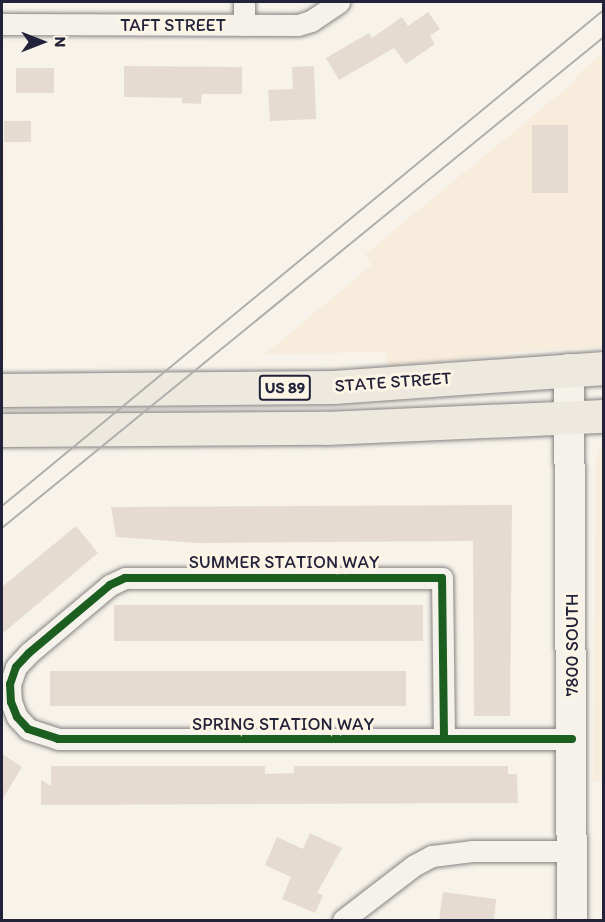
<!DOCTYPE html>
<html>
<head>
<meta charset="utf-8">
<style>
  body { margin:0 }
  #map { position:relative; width:605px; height:922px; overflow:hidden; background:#f7f3ea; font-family:Itim,sans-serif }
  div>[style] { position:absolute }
  .built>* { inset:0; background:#f8ecdc }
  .building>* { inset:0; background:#e6dbd1; transform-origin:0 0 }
  .roads { filter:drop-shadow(0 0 2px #868485) drop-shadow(0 0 2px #868485) }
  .minor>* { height:21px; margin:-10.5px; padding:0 10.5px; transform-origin:10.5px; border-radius:10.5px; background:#f5f2ec }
  .secondary>* { height:30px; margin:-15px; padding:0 15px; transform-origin:15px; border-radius:15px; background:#f5f2ec }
  .primary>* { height:33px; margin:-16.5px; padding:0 16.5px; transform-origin:16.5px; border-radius:16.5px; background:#eee9df }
  .tram>* { height:1.5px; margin:-0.75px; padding:0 0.75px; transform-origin:0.75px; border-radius:0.75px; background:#b0aead }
  .cycleway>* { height:8px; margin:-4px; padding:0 4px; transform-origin:4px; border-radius:4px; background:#1b5e20 }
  span { translate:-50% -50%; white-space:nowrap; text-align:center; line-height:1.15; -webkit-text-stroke:6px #fcf5e5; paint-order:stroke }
  .shield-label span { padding:2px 4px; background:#fcf5e5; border:2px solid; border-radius:4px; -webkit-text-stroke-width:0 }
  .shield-label { font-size:16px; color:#22223b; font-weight:700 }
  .street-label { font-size:18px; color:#22223b }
  .frame { position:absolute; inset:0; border:3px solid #22223b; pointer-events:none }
  .north { position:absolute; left:12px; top:12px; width:60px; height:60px; -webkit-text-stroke:4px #fcf5e5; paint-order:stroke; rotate:90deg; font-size:16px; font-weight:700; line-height:24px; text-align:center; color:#22223b }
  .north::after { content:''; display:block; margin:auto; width:21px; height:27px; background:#22223b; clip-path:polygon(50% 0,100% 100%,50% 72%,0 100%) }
</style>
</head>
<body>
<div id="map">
  <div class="built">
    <div style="clip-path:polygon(603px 52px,603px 347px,524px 351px,387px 367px,386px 352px,265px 354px,372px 265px,365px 254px,574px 82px,578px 74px)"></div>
    <div style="clip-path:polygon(2px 127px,4px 148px,6px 360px,2px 360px)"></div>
    <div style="clip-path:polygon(603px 441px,604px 782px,593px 782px,596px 461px)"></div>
  </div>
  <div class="building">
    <div style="clip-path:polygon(428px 12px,440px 29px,430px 36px,435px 44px,406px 64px,394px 48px,339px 80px,326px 58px,369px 33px,372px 38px,402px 17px,408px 26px)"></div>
    <div style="clip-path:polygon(124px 66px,242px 67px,242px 94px,202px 94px,201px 104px,182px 103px,182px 98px,124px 97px)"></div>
    <div style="clip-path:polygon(314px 66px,316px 119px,270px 121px,268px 90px,293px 89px,292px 67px)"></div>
    <div style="left:16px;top:68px;width:38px;height:25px"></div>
    <div style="left:4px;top:121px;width:27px;height:21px"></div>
    <div style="left:532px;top:125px;width:36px;height:68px"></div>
    <div style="clip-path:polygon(512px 505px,510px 716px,474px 716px,473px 541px,197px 543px,116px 537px,111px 507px)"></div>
    <div style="clip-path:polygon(76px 526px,98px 553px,2px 634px,2px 587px)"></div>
    <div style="left:114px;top:605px;width:309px;height:36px"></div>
    <div style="left:406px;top:671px;width:35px;height:356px;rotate:90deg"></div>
    <div style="clip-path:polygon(2px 754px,22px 767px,2px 800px)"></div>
    <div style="clip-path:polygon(51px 766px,265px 766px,265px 774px,294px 773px,294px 766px,508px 766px,508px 774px,517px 774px,518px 803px,41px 805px,41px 780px,51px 786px)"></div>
    <div style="clip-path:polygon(310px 833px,342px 848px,317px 893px,323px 895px,315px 913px,282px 899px,291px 877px,265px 865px,277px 837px,303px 849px)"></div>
    <div style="clip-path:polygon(443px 892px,496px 899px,494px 921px,439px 921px)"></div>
  </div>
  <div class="roads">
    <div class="minor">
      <div style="left:2px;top:24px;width:296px;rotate:0.2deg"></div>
      <div style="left:298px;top:25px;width:14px;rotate:-17deg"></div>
      <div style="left:311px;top:21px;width:34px;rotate:-34deg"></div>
      <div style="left:244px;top:25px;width:23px;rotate:-90deg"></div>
      <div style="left:444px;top:739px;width:161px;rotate:-90.7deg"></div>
      <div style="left:442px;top:578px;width:317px;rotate:180deg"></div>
      <div style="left:125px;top:578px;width:17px;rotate:155deg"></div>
      <div style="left:110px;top:585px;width:106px;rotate:140deg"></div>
      <div style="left:29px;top:653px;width:19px;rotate:133deg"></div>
      <div style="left:16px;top:667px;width:18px;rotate:109deg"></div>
      <div style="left:10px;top:684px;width:18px;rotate:87deg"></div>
      <div style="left:11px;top:702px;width:16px;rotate:68deg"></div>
      <div style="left:17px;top:717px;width:16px;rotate:47deg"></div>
      <div style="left:28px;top:729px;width:32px;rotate:18deg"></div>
      <div style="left:58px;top:739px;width:514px"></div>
      <div style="left:343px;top:920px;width:88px;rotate:-37.6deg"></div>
      <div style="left:413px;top:866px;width:21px;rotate:-28deg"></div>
      <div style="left:432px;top:856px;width:40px;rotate:-7.1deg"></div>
      <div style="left:472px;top:851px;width:99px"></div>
    </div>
    <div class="secondary">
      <div style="left:569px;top:369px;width:551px;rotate:89.69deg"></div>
    </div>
    <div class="primary">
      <div style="left:2px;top:390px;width:331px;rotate:-0.5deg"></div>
      <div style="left:333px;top:387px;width:272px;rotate:-4deg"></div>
      <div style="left:2px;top:430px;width:324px;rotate:-0.4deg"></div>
      <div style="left:326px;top:428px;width:278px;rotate:-2.5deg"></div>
    </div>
  </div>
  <div class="tram">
    <div style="left:2px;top:506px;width:780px;rotate:-39.49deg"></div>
    <div style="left:2px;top:528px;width:777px;rotate:-39.2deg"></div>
  </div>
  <div class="cycleway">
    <div style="left:444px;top:739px;width:161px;rotate:-90.7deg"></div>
    <div style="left:442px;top:578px;width:317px;rotate:180deg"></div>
    <div style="left:125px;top:578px;width:17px;rotate:155deg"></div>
    <div style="left:110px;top:585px;width:106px;rotate:140deg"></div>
    <div style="left:29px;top:653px;width:19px;rotate:133deg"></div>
    <div style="left:16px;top:667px;width:18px;rotate:109deg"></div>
    <div style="left:10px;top:684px;width:18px;rotate:87deg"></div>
    <div style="left:11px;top:702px;width:16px;rotate:68deg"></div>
    <div style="left:17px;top:717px;width:16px;rotate:47deg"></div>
    <div style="left:28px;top:729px;width:32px;rotate:18deg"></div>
    <div style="left:58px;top:739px;width:514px"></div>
  </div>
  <div class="shield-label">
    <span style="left:285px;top:388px">US 89</span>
  </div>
  <div class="street-label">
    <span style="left:173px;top:25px">TAFT STREET</span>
    <span style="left:393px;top:382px;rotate:-4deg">STATE STREET</span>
    <span style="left:284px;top:562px">SUMMER STATION WAY</span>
    <span style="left:572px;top:645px;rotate:-90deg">7800 SOUTH</span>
    <span style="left:283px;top:724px">SPRING STATION WAY</span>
  </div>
  <div class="frame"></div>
  <div class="north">N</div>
</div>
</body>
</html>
